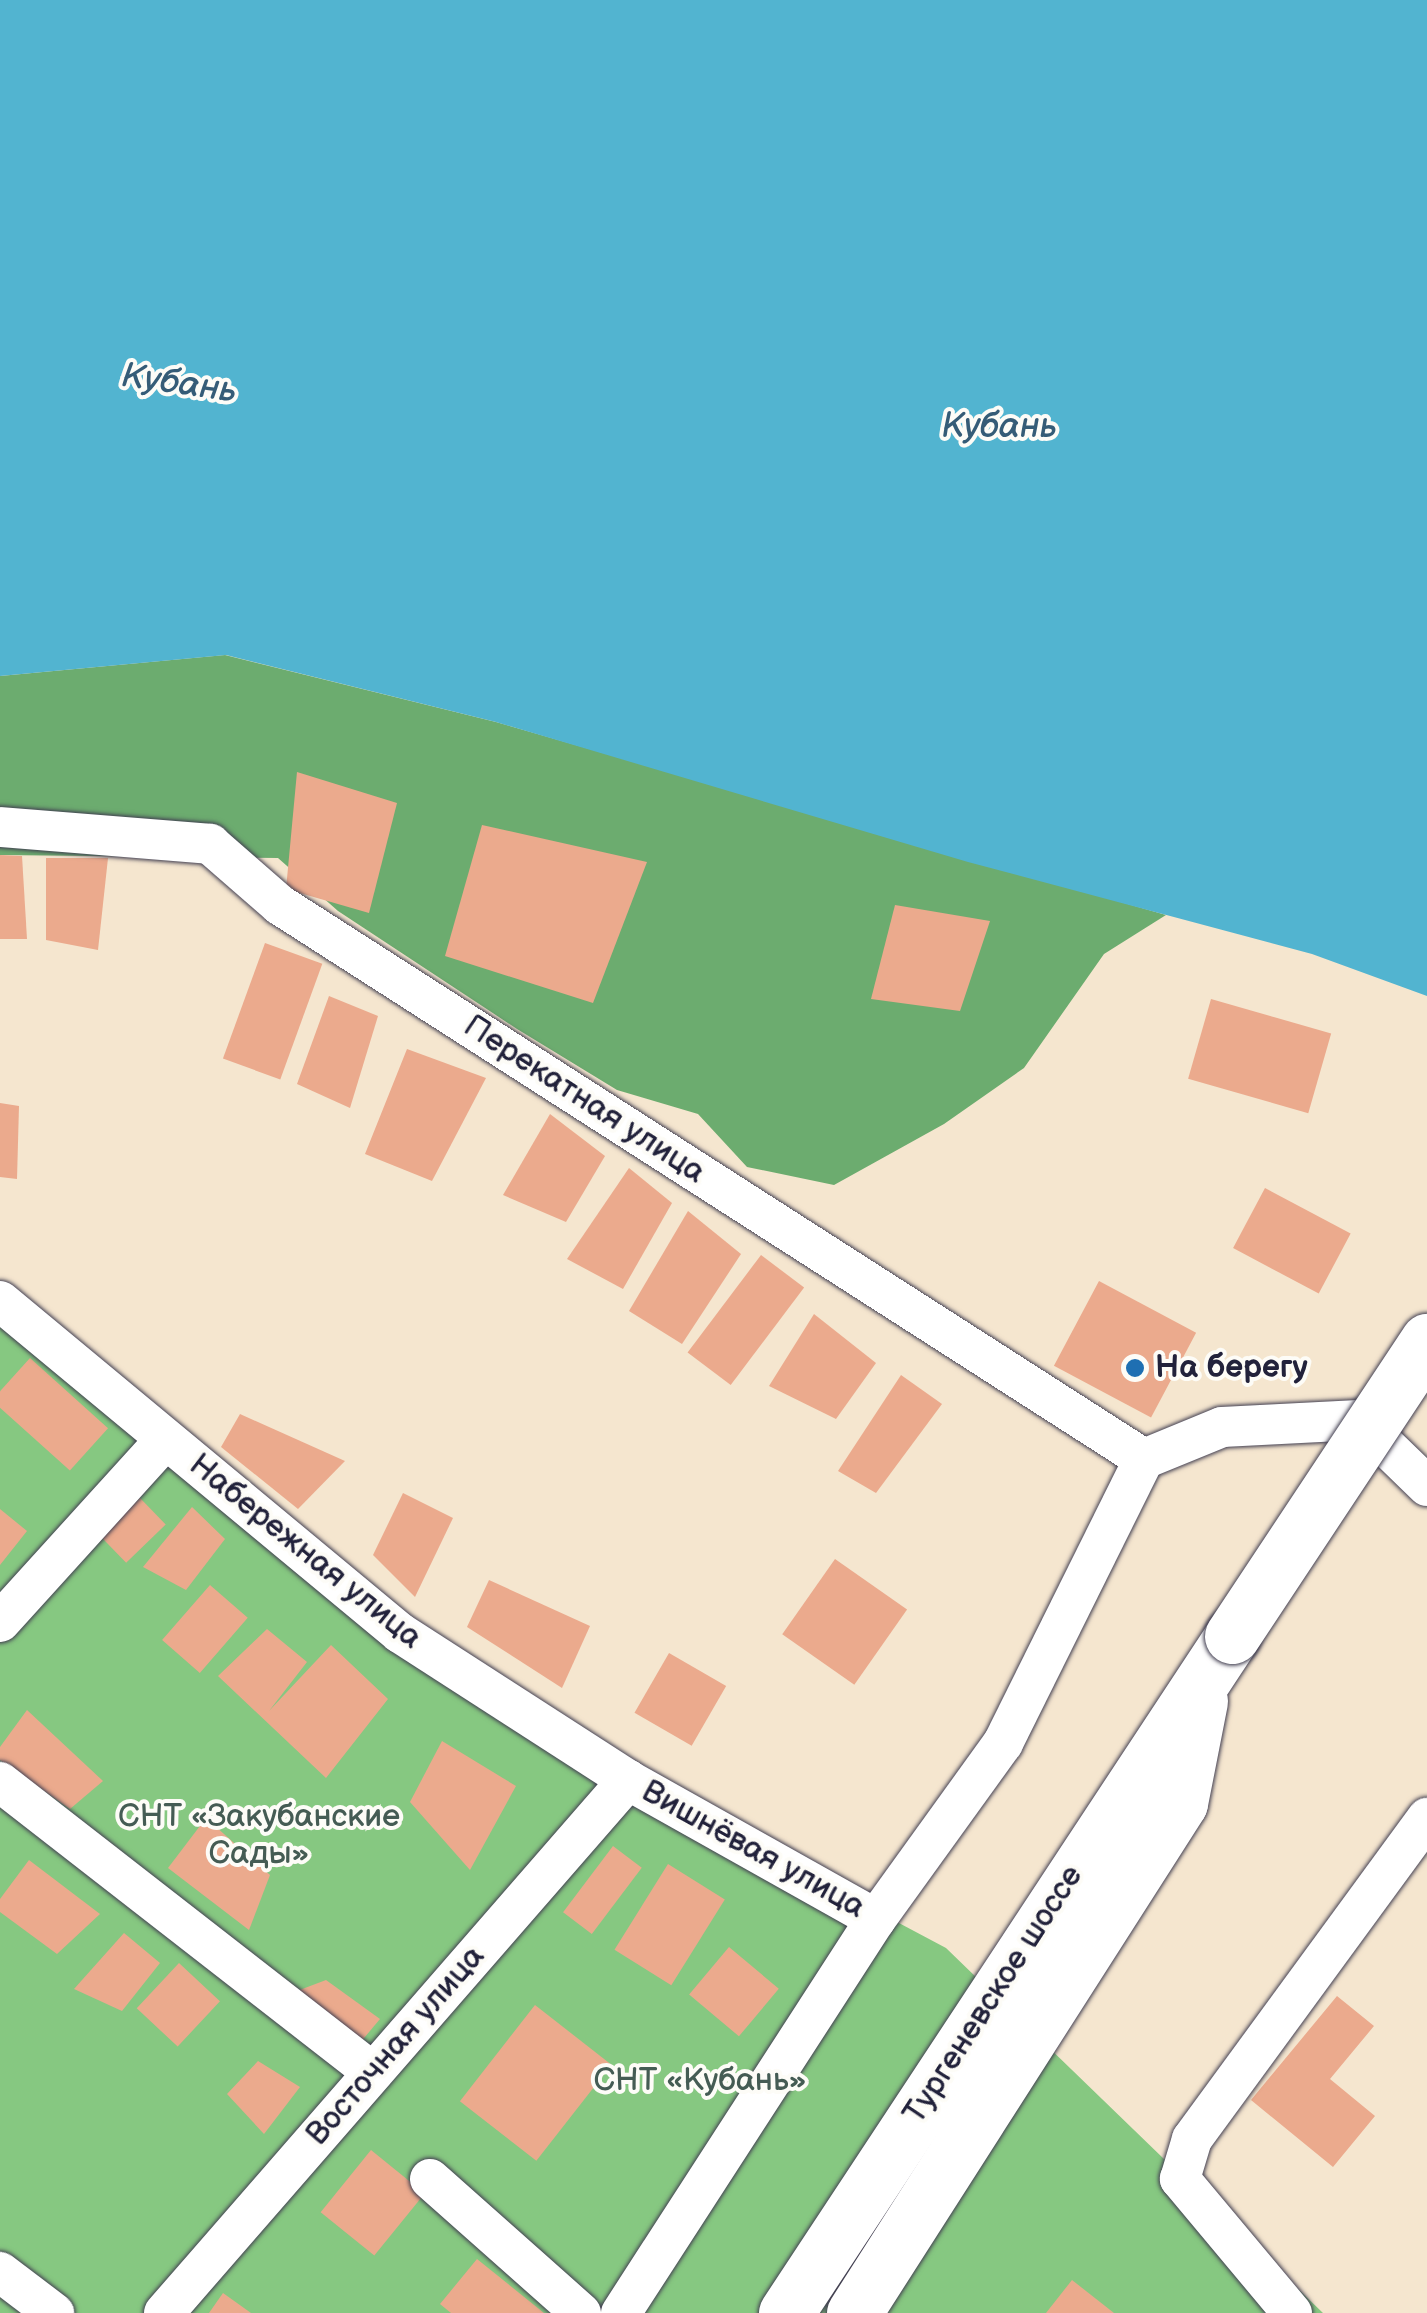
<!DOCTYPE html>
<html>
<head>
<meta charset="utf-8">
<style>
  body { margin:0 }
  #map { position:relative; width:1427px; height:2313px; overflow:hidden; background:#f5e6cf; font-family:"Balsamiq Sans",sans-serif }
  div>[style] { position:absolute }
  .green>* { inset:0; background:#86c881 }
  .forest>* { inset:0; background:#6cac6f }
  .water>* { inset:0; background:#52b4d0 }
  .building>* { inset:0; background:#ebaa8d; transform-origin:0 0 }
  .roads { filter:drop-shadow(0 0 2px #423f51) drop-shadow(0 0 2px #423f51) }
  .minor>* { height:40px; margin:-20px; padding:0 20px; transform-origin:20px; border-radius:20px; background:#fff }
  .trunk>* { height:55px; margin:-27.5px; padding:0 27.5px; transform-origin:27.5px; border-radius:27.5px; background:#fff }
  .bridges { filter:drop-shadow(0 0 2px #423f51) drop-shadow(0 0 2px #423f51) }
  .trunk-bridge>* { height:55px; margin:-27.5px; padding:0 27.5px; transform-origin:27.5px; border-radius:27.5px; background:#fff }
  .dots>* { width:28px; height:28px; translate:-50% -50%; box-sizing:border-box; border:5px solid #fdfcf7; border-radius:50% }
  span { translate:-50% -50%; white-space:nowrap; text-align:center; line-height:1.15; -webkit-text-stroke:8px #fdfcf7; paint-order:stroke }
  .street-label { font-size:32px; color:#22223b }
  .poi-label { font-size:32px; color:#22223b; font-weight:700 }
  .left { translate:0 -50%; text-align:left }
  .park-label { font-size:32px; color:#455c54 }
  .water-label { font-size:35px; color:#355c77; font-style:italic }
</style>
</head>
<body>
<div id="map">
  <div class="green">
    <div style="clip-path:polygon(0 1290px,407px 1623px,632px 1781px,946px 1948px,1323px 2313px,0 2313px)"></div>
  </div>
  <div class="forest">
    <div style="clip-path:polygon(225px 655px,496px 722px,1166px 915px,1104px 954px,1024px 1068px,944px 1124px,834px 1185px,747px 1167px,698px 1114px,617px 1090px,517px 1029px,338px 911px,278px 858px,0 855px,0 676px)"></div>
  </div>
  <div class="water">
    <div style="clip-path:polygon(0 0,1427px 0,1427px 996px,1312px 954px,968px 862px,496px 722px,226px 655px,0 676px)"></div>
  </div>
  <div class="building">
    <div style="clip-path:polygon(297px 772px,397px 803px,369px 913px,286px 889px)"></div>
    <div style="clip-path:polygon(482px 825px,647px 862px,593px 1003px,445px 956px)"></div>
    <div style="clip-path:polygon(0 855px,22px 856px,27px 939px,0 939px)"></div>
    <div style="clip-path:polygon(46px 858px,108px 858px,98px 950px,46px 940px)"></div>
    <div style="clip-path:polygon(895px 905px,990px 921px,960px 1011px,871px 999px)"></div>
    <div style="left:265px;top:943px;width:61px;height:123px;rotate:20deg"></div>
    <div style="clip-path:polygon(329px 996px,378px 1016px,350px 1108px,297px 1084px)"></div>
    <div style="left:1211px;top:999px;width:125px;height:83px;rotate:16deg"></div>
    <div style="clip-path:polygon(407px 1049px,486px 1078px,432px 1181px,365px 1154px)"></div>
    <div style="clip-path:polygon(0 1103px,19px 1106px,17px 1179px,0 1177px)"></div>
    <div style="clip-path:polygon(550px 1114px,605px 1156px,566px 1222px,503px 1195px)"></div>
    <div style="clip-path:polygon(629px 1168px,672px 1203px,623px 1289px,567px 1259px)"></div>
    <div style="left:1265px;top:1188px;width:97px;height:68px;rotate:28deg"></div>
    <div style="clip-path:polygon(688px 1211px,741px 1254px,682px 1344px,629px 1311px)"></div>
    <div style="left:761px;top:1255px;width:54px;height:122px;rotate:37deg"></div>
    <div style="left:1099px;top:1281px;width:110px;height:96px;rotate:28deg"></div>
    <div style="clip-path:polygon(814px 1314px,876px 1363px,836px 1419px,769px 1386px)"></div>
    <div style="left:30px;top:1358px;width:105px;height:57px;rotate:42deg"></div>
    <div style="clip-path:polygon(901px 1375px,942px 1404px,876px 1493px,838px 1471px)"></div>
    <div style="clip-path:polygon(240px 1414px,345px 1461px,298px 1509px,221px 1447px)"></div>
    <div style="clip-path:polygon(403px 1493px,453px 1518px,415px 1597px,373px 1555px)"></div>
    <div style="left:140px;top:1498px;width:37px;height:55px;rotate:46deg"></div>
    <div style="clip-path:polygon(192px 1507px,225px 1539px,186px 1590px,143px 1567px)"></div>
    <div style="clip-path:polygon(0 1509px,27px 1531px,0 1565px)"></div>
    <div style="left:835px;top:1559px;width:88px;height:92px;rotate:35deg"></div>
    <div style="clip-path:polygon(489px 1580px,590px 1626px,562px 1688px,467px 1627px)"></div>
    <div style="left:210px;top:1585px;width:50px;height:73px;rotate:41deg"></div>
    <div style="clip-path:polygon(267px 1629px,307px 1662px,269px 1711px,331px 1645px,388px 1699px,326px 1778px,218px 1676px)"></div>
    <div style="left:669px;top:1653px;width:66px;height:69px;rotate:30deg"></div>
    <div style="clip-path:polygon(27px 1710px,103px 1781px,70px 1809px,0 1760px,0 1747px)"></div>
    <div style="clip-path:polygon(442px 1741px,516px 1786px,470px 1870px,410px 1802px)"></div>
    <div style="clip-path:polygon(206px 1818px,270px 1875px,249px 1930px,168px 1868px)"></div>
    <div style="left:613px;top:1846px;width:36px;height:83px;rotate:37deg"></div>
    <div style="clip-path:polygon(29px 1860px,100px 1914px,57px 1954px,0 1912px,0 1899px)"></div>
    <div style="left:668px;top:1864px;width:67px;height:101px;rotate:32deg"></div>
    <div style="clip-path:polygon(124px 1933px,160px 1963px,122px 2011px,74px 1989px)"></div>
    <div style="left:729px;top:1947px;width:65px;height:62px;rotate:40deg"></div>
    <div style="left:179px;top:1963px;width:56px;height:62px;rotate:43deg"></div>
    <div style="clip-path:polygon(326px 1980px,380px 2019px,359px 2044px,297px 1991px)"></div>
    <div style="clip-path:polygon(1337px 1996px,1374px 2026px,1330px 2079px,1375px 2116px,1333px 2167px,1251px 2100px)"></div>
    <div style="left:535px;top:2005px;width:97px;height:122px;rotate:38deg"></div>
    <div style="clip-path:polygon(258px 2061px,300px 2087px,264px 2134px,227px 2094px)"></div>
    <div style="left:371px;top:2150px;width:69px;height:80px;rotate:39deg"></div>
    <div style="clip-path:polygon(477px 2259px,544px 2313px,451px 2313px,440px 2304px)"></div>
    <div style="clip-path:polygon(1072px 2280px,1114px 2313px,1046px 2313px)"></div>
    <div style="clip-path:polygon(223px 2293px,251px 2313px,209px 2313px)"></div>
  </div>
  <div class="roads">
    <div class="minor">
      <div style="left:0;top:827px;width:211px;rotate:4.6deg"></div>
      <div style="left:210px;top:844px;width:93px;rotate:41.1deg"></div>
      <div style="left:280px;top:905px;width:1026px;rotate:32.67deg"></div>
      <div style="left:0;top:1301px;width:520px;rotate:39.69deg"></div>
      <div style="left:400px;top:1633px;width:271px;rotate:32.8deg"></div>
      <div style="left:628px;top:1780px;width:284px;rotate:29.3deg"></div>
      <div style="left:1144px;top:1459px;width:84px;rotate:-22.3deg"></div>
      <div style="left:1222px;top:1427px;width:137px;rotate:-2.9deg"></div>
      <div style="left:1359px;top:1420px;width:95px;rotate:44.1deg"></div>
      <div style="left:0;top:1622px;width:246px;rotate:-47.8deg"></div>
      <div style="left:0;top:1782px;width:472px;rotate:37.9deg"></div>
      <div style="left:430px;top:2179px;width:202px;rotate:41.6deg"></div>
      <div style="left:0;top:2272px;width:68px;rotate:37.2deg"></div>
      <div style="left:164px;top:2313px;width:707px;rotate:-48.96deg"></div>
      <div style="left:621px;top:2313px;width:469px;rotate:-57.1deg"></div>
      <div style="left:876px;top:1919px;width:217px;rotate:-54.2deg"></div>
      <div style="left:1003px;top:1743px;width:317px;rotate:-63.6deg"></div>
      <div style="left:1292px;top:2313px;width:175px;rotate:-129.9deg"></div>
      <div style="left:1180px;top:2179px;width:42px;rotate:-73.3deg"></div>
      <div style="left:1192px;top:2139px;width:398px;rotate:-53.8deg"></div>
    </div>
    <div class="trunk">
      <div style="left:786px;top:2313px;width:811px;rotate:-56.62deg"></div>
      <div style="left:854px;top:2313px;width:605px;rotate:-57.41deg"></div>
      <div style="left:1180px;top:1803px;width:104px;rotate:-78.9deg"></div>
    </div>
  </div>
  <div class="bridges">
    <div class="trunk-bridge">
      <div style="left:1232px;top:1636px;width:354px;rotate:-56.5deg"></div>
    </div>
  </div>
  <div class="dots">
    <div style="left:1135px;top:1368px;background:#1f6fb2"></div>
  </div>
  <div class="street-label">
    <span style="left:584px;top:1100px;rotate:33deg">Перекатная улица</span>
    <span style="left:305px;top:1552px;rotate:39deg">Набережная улица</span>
    <span style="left:753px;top:1850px;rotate:29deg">Вишнёвая улица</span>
    <span style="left:994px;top:1995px;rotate:-57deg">Тургеневское шоссе</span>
    <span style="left:396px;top:2046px;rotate:-49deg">Восточная улица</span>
  </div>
  <div class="poi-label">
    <span class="left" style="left:1155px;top:1368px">На берегу</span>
  </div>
  <div class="park-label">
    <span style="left:259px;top:1836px">СНТ «Закубанские<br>Сады»</span>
    <span style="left:700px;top:2081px">СНТ «Кубань»</span>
  </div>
  <div class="water-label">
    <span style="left:179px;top:384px;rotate:8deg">Кубань</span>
    <span style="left:999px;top:427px">Кубань</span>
  </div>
</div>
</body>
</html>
